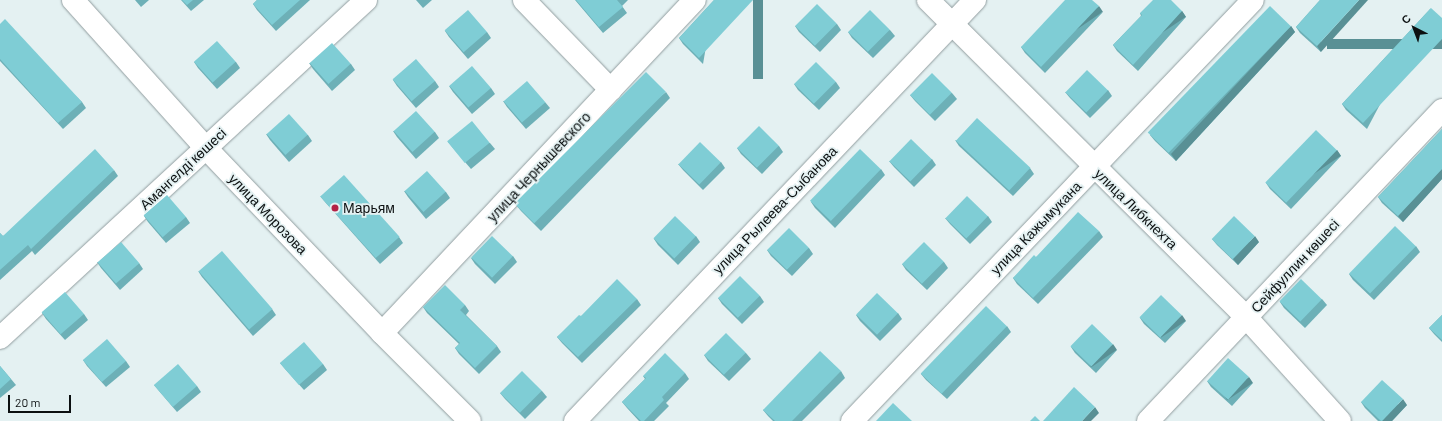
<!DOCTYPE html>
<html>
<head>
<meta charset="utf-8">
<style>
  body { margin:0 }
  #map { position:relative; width:1442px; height:421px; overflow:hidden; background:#e4f1f2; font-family:Barlow,sans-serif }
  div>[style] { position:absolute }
  .roads { filter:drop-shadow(0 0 1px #919d9f) drop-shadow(0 0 1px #919d9f) }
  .minor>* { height:22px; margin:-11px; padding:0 11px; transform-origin:11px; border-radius:11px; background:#fff }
  .tertiary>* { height:22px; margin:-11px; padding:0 11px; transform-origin:11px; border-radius:11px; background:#fff }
  .secondary>* { height:22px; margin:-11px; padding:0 11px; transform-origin:11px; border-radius:11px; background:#fff }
  .wall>* { inset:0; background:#6db0b7 }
  .shaded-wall>* { inset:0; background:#599095; transform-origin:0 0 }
  .building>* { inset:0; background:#7fcdd5; transform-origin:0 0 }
  .dots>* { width:11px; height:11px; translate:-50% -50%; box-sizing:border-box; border:2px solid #e4f1f2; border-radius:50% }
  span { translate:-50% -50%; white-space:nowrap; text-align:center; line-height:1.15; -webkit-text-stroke:3.5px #e4f1f2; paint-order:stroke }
  .street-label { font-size:14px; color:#0c1011 }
  .poi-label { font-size:14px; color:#0c1011 }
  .left { translate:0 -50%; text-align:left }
  .north { position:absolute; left:1394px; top:8px; width:40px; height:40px; -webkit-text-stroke:3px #e4f1f2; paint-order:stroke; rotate:318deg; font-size:11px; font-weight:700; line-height:16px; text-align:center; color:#0c1011 }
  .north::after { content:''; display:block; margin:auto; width:14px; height:18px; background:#0c1011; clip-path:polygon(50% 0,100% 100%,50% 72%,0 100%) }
  .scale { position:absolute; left:8px; top:395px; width:63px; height:18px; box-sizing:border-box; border:2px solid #0c1011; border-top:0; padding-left:5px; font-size:12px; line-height:14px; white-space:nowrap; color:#0c1011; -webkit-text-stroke:3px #e4f1f2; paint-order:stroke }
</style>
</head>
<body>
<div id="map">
  <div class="roads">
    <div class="minor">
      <div style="left:524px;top:0;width:125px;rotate:46deg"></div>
      <div style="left:928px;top:0;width:449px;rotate:44.9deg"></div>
      <div style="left:1246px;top:317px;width:140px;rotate:47.9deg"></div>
      <div style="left:382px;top:333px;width:457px;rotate:-46.8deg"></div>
      <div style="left:0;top:338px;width:498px;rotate:-42.7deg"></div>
      <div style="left:852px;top:421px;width:581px;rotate:-46.39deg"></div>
      <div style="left:1148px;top:421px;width:428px;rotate:-46.6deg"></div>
    </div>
    <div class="tertiary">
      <div style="left:575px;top:421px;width:581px;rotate:-46.47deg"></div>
    </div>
    <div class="secondary">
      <div style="left:73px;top:0;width:199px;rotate:48.1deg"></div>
      <div style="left:206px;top:148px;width:255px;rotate:46.4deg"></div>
      <div style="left:382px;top:333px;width:124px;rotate:45deg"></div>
    </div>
  </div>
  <div class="wall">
    <div style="clip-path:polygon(135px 0,149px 0,141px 7px)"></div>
    <div style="clip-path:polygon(181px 0,204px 0,191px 11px)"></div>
    <div style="clip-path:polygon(257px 0,310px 0,276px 31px,257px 10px,253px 4px)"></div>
    <div style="clip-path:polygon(416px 0,432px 0,423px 8px)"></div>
    <div style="clip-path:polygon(575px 0,628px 0,622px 6px,627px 13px,603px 33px)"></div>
    <div style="clip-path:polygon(714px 0,703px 64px,683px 44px,679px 38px)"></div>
    <div style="clip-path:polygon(1320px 0,1321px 52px,1300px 33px,1296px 27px)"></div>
    <div style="clip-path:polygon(1431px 8px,1367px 129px,1346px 110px,1342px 104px)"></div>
    <div style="clip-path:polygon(1182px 11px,1186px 17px,1138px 71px,1117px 51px,1113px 45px,1141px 16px,1140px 13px)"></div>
    <div style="clip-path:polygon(1103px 12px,1045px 73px,1025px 53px,1021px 47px)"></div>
    <div style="clip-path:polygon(0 24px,82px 102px,86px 108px,63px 129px,0 61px)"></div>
    <div style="clip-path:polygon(837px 24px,841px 30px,820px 52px,799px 32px,795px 26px)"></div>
    <div style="clip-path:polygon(1291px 26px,1295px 32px,1176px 161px,1155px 141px,1150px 135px)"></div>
    <div style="clip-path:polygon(890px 30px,895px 36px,873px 58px,852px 38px,848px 32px)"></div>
    <div style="clip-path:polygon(445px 31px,487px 32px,491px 38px,468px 59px,449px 37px)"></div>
    <div style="clip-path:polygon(194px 62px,236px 62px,240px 68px,217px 89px,198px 68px)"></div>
    <div style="clip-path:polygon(309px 63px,351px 64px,355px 70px,332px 91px,313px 69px)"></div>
    <div style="clip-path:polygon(393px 80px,435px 81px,439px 87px,416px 108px,397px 86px)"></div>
    <div style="clip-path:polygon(836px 82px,840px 88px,819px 110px,798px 90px,794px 84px)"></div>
    <div style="clip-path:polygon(449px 86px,491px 88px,495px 94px,472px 114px,453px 92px)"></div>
    <div style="clip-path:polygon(1108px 90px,1112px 96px,1090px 118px,1070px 98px,1065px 92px)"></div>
    <div style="clip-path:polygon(666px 92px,670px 98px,541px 231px,521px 211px,516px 205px)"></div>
    <div style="clip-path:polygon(952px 93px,957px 99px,935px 121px,915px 101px,910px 95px)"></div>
    <div style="clip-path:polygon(503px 101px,545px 102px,550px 108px,526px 129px,507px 107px)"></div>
    <div style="clip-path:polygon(1442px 129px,1442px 179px,1403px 222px,1382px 203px,1378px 197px)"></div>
    <div style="clip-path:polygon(393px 131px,435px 132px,439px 138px,416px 159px,397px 137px)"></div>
    <div style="clip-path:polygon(266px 134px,308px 135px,312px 141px,289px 162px,270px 140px)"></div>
    <div style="clip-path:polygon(955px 140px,1030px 168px,1034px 174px,1013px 196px,959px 146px)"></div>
    <div style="clip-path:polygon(448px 142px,490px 143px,495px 149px,471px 169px,453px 148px)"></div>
    <div style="clip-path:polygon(779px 146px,783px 152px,762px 174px,741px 154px,737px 148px)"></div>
    <div style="clip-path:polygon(1337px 150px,1341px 156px,1291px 209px,1270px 189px,1266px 183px)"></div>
    <div style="clip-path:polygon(932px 159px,936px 165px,914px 187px,894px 167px,889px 161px)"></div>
    <div style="clip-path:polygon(721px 162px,725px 168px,703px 190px,683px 170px,678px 164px)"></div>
    <div style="clip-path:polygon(881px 169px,885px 175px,835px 228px,815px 208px,811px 202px)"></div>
    <div style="clip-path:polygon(114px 170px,118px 176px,35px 255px,32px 251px,0 280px,0 233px,3px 236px)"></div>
    <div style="clip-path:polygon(404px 191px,446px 192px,450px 198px,426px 219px,408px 197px)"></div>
    <div style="clip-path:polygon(320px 196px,399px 237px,403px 243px,380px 264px,325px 202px)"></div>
    <div style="clip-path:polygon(144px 216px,186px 217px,190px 223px,166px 243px,148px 222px)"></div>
    <div style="clip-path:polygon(988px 216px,992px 222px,970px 244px,950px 224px,945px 218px)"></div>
    <div style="clip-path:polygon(1099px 231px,1103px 237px,1038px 304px,1017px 284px,1013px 278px,1036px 257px)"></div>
    <div style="clip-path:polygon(696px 236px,700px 242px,678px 265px,658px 245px,654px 239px)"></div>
    <div style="clip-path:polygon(1212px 239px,1259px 242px,1238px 265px,1217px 245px)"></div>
    <div style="clip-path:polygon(1416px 246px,1420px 252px,1374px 300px,1353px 280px,1349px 274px)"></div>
    <div style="clip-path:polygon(809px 248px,813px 254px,792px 276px,771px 256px,767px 250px)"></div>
    <div style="clip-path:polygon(513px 256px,517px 262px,495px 284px,475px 264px,471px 258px)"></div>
    <div style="clip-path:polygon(97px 262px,139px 263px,143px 269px,120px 290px,101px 268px)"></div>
    <div style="clip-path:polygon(944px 262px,948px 268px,927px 290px,906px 270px,902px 264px)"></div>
    <div style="clip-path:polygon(198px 271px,272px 309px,276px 315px,253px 336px,202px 277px)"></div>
    <div style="clip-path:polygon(760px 296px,764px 302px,742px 324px,722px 304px,718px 298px)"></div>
    <div style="clip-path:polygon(637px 299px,641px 305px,582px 363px,562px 343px,557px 337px,581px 316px)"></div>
    <div style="clip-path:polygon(1322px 299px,1327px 305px,1305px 328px,1284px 308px,1280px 302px)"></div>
    <div style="clip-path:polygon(465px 305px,469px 311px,466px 315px,497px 346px,501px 352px,479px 374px,459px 354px,455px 348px,459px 344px,427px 313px,423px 307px)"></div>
    <div style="clip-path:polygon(42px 313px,84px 314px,88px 320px,65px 340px,46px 319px)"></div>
    <div style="clip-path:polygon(898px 313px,902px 319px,880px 341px,860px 321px,856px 315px)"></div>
    <div style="clip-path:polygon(1442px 315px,1442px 342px,1434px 334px,1429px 328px)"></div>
    <div style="clip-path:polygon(1140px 318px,1186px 321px,1165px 343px,1144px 324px)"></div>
    <div style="clip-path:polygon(1007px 326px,1011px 332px,947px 399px,926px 380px,921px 374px)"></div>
    <div style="clip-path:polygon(1071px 347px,1117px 350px,1096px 373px,1075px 353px)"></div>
    <div style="clip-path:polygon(746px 353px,751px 359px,729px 381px,708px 361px,704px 355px)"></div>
    <div style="clip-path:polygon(83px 360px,126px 361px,130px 367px,106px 387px,87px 366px)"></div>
    <div style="clip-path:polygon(280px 363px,323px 364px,327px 370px,304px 390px,285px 369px)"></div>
    <div style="clip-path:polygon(0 366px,11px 379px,16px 385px,0 398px)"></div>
    <div style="clip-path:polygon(841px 371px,845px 378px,802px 421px,773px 421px,768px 416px,763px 410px)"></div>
    <div style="clip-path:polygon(685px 373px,689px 379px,666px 403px,669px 406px,654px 421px,639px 421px,627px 408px,622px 402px,645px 379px,643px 376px)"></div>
    <div style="clip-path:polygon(1207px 381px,1253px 383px,1232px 406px,1211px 387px)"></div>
    <div style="clip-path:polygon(154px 385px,197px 386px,201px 392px,177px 412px,159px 391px)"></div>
    <div style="clip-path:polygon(542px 391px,547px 397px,525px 419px,505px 399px,500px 393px)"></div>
    <div style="clip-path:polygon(1361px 402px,1407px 405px,1392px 421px,1378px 421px,1365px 408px)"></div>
  </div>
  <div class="shaded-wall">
    <div style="left:753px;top:0;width:10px;height:79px"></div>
    <div style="clip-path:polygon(1359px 0,1368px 0,1321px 52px,1317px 46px)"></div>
    <div style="left:1099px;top:6px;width:7px;height:84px;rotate:56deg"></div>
    <div style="left:1182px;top:11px;width:7px;height:73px;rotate:56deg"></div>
    <div style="clip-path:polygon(1291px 26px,1295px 32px,1176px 161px,1171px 154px)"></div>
    <div style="left:1442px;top:39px;width:10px;height:115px;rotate:90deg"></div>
    <div style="left:1337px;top:150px;width:7px;height:73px;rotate:56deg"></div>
    <div style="clip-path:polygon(1442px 169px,1442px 179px,1403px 222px,1398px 216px)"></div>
    <div style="clip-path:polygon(1255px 236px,1259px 242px,1238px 265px,1233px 259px)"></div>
    <div style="left:1182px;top:315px;width:7px;height:30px;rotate:56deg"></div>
    <div style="left:1113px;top:344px;width:7px;height:31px;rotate:56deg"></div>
    <div style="left:1249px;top:377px;width:7px;height:31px;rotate:56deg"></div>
    <div style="clip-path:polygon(1403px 399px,1407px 405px,1392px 421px,1382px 421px)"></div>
    <div style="clip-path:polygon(1095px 407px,1099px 413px,1091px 421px,1082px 421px)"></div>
  </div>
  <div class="building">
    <div style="clip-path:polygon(182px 0,193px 0,187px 5px)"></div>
    <div style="clip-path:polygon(257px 0,300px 0,272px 25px,253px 4px)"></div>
    <div style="clip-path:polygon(576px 0,617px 0,623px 7px,599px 27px)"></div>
    <div style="clip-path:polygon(714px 0,753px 0,699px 58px,679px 38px)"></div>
    <div style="clip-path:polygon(1065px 0,1092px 0,1099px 6px,1041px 67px,1021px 47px)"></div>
    <div style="clip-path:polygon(1153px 0,1171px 0,1182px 11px,1133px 65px,1113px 45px,1142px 15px,1140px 13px)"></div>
    <div style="clip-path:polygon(1320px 0,1359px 0,1317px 46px,1296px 27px)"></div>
    <div style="left:817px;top:4px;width:28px;height:31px;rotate:45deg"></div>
    <div style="left:1270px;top:6px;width:29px;height:176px;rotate:44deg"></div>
    <div style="clip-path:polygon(1431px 8px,1442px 18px,1442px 39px,1363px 123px,1342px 104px)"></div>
    <div style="left:468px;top:10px;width:29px;height:31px;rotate:49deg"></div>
    <div style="left:870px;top:10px;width:28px;height:31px;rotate:45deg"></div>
    <div style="clip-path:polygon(5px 19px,82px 102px,58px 123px,0 59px,0 24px)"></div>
    <div style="left:217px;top:41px;width:28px;height:31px;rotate:48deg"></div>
    <div style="left:332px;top:43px;width:28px;height:30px;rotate:48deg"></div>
    <div style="left:416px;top:59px;width:29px;height:31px;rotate:49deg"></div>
    <div style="left:816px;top:62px;width:28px;height:31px;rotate:45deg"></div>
    <div style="left:472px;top:66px;width:29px;height:30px;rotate:49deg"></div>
    <div style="left:1087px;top:70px;width:29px;height:31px;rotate:44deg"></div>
    <div style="left:646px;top:72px;width:28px;height:186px;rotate:45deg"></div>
    <div style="left:932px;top:73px;width:28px;height:31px;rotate:45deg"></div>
    <div style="left:527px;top:81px;width:28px;height:31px;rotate:49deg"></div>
    <div style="left:416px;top:111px;width:28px;height:30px;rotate:48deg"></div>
    <div style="left:289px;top:114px;width:28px;height:30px;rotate:48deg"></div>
    <div style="left:977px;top:118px;width:73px;height:31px;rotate:43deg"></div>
    <div style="left:472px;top:121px;width:28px;height:32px;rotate:51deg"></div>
    <div style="left:759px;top:126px;width:28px;height:31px;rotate:45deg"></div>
    <div style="clip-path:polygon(1442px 129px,1442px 169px,1398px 216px,1378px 197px)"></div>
    <div style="left:1316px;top:130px;width:29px;height:73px;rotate:44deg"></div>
    <div style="left:911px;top:139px;width:29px;height:31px;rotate:44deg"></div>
    <div style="left:700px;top:142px;width:29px;height:31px;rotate:44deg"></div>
    <div style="clip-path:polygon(95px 149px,114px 170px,31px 249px,28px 245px,0 270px,0 233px,3px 236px)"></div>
    <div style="left:860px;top:149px;width:29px;height:72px;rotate:44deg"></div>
    <div style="left:427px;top:171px;width:28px;height:30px;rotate:48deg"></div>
    <div style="left:344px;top:175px;width:83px;height:32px;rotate:48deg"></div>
    <div style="left:167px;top:195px;width:29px;height:31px;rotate:49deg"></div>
    <div style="left:967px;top:196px;width:29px;height:31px;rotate:44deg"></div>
    <div style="clip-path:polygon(1078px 212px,1099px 231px,1033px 298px,1013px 278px,1034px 255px,1036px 257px)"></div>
    <div style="left:675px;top:216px;width:29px;height:31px;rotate:44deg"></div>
    <div style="left:1234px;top:216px;width:29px;height:32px;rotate:44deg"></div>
    <div style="left:1395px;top:226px;width:29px;height:66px;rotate:44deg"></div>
    <div style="left:789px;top:228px;width:28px;height:31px;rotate:45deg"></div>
    <div style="left:492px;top:236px;width:29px;height:30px;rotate:44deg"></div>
    <div style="left:121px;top:242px;width:28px;height:31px;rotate:49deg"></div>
    <div style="left:924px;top:242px;width:28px;height:31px;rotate:45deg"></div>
    <div style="left:222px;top:251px;width:77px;height:31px;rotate:49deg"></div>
    <div style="left:740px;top:276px;width:28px;height:31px;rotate:45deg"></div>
    <div style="clip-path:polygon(617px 279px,637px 299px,578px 357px,557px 337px,579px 315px,581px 316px)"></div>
    <div style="left:1301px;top:279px;width:29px;height:31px;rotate:44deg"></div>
    <div style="clip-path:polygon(445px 285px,465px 305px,460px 310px,497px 346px,475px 368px,455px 348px,460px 343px,423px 307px)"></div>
    <div style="left:65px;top:292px;width:29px;height:31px;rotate:49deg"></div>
    <div style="left:877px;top:293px;width:29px;height:30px;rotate:44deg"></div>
    <div style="left:1161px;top:295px;width:29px;height:31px;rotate:44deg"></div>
    <div style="left:986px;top:306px;width:29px;height:94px;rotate:44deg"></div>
    <div style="clip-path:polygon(1442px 315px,1442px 340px,1429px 328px)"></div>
    <div style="left:1092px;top:324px;width:29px;height:31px;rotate:44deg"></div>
    <div style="left:726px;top:333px;width:28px;height:31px;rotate:45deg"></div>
    <div style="left:107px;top:339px;width:29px;height:32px;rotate:49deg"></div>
    <div style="left:304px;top:342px;width:29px;height:32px;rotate:49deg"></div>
    <div style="clip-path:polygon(820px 351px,841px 371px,792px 421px,775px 421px,763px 410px)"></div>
    <div style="clip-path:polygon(665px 353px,685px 373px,662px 397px,664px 400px,644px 421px,641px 421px,622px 402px,646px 378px,643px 376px)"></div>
    <div style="left:1228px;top:358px;width:28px;height:31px;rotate:42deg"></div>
    <div style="left:178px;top:364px;width:29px;height:32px;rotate:49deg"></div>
    <div style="clip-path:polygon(0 366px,11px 379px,0 389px)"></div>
    <div style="left:522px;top:371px;width:28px;height:31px;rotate:45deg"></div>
    <div style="clip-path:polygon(1382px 380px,1403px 399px,1382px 421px,1381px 421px,1361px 402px)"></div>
    <div style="clip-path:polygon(1074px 387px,1095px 407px,1082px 421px,1043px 421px)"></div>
    <div style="clip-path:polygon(893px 403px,912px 421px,876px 421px)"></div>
    <div style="clip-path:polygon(1035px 416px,1040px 421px,1030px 421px)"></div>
  </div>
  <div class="dots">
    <div style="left:335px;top:208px;background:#b32146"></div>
  </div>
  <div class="street-label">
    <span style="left:539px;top:167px;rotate:-47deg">улица Чернышевского</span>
    <span style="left:183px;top:169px;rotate:-43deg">Амангелді көшесі</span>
    <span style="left:1136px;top:209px;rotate:44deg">улица Либкнехта</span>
    <span style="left:775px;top:210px;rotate:-46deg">улица Рылеева-Сыбанова</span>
    <span style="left:268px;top:214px;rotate:46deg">улица Морозова</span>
    <span style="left:1036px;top:228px;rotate:-46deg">улица Кажымукана</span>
    <span style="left:1295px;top:266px;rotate:-47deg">Сейфуллин көшесі</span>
  </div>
  <div class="poi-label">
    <span class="left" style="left:343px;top:208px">Марьям</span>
  </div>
  <div class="north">С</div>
  <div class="scale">20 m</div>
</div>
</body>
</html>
